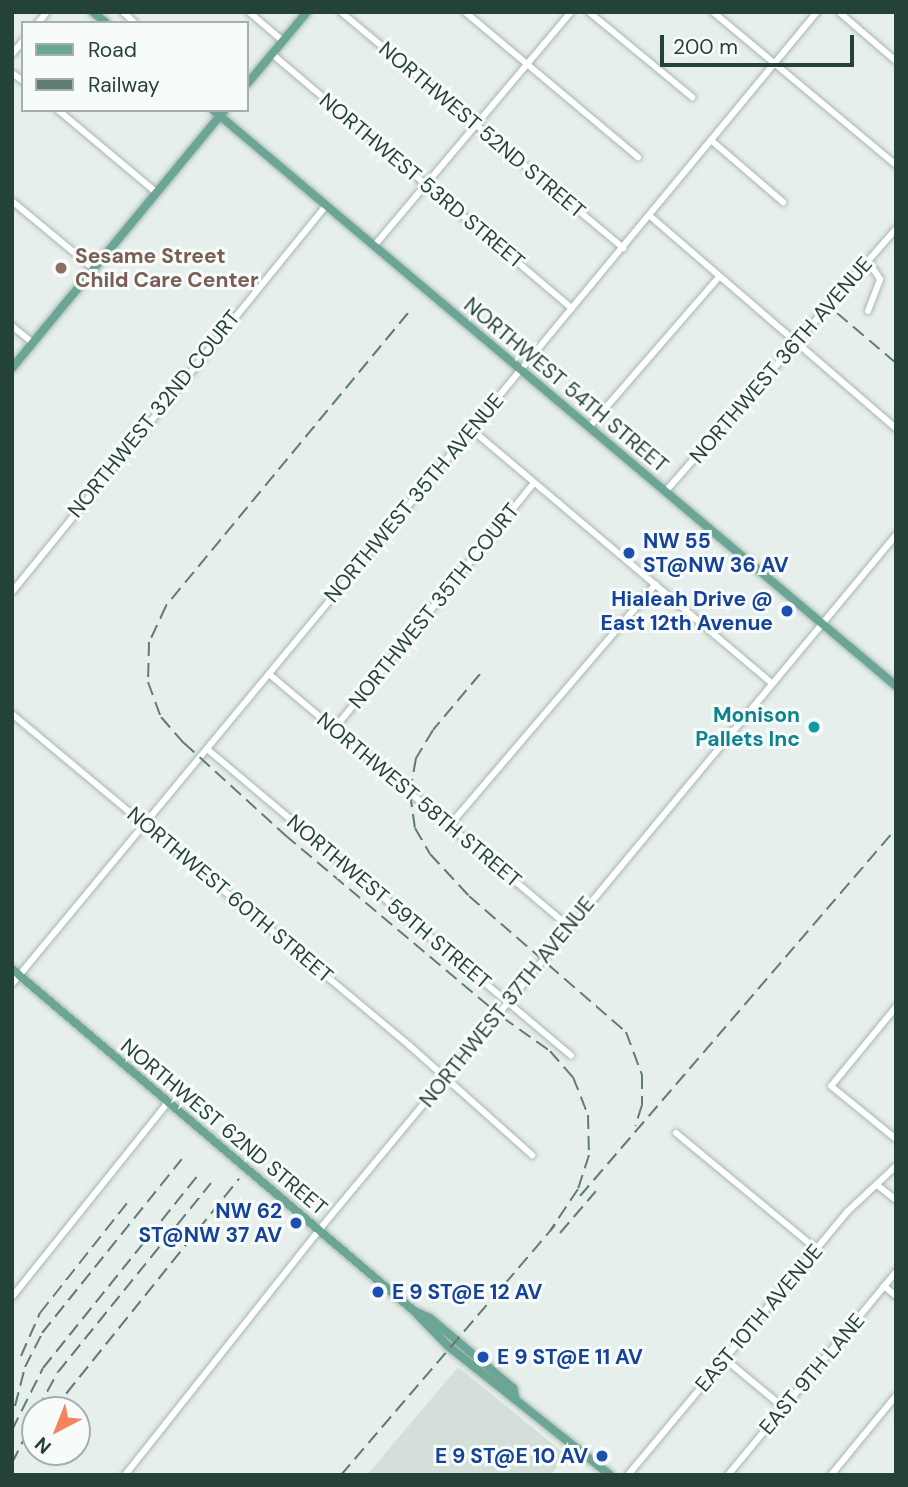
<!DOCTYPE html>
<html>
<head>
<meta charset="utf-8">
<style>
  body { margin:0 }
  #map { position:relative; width:908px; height:1487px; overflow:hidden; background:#e6efeb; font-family:"DM Sans",sans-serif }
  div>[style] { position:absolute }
  .built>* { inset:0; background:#d4dfda }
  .roads { filter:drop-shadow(0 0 2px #a8b8b2) drop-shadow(0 0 2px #a8b8b2) }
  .minor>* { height:6px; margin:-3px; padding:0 3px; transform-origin:3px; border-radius:3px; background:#fff }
  .major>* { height:8px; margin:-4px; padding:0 4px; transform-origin:4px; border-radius:4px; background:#6aa596 }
  .rail>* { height:2px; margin-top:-1px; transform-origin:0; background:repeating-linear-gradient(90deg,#5f7d75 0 14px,transparent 0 21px) }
  .dots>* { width:19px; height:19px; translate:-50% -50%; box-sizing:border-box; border:4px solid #f7fbf9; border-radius:50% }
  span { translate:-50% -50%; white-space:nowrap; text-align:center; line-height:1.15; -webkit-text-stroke:6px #f7fbf9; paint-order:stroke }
  .street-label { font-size:21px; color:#24423a }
  .education-label { font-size:21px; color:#785e54; font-weight:700 }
  .left { translate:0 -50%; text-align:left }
  .transit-label { font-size:21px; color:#164399; font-weight:700 }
  .right { translate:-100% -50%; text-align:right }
  .culture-label { font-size:21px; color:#0d838f; font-weight:700 }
  .frame { position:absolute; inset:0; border:14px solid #24423a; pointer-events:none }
  .legend { position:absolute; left:21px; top:21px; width:228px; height:91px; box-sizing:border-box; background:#f7fbf9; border:2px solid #a3b1ad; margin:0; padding:9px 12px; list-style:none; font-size:21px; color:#24423a }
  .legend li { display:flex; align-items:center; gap:14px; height:35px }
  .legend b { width:35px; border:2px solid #a3b1ad }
  .north { position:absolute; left:21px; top:1396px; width:70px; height:70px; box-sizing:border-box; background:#f7fbf9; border:2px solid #a3b1ad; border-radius:50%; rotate:222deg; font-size:19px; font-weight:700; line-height:28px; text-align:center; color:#24423a }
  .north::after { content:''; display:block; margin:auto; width:24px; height:32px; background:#f4845f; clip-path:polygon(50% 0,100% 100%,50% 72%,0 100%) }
  .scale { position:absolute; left:660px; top:35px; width:194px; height:32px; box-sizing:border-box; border:4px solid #24423a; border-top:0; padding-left:9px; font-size:21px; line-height:24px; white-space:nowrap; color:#24423a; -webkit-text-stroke:5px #f7fbf9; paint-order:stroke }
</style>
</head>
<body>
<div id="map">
  <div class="built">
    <div style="clip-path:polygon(458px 1367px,566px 1455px,551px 1475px,367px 1475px)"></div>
  </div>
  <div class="roads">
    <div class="minor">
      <div style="left:123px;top:12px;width:16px;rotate:43deg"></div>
      <div style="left:249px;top:12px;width:45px;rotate:40.5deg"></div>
      <div style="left:341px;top:12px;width:368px;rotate:39.9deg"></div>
      <div style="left:465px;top:12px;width:226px;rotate:40deg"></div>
      <div style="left:589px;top:12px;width:134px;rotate:39.5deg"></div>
      <div style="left:713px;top:12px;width:239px;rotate:39.9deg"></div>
      <div style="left:839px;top:12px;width:75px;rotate:40.7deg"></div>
      <div style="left:38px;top:23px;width:14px;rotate:-51deg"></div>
      <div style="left:12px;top:54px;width:17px;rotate:-50deg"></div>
      <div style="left:272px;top:54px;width:393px;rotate:40.3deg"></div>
      <div style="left:12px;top:73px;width:14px;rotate:36deg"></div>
      <div style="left:58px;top:110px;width:129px;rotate:40deg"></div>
      <div style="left:712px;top:141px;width:94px;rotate:40.7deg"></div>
      <div style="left:12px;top:201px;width:107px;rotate:39.7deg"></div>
      <div style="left:650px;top:216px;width:325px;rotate:40.8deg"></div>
      <div style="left:374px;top:246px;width:306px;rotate:-49.9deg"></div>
      <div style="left:868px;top:311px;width:34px;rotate:-69deg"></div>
      <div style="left:880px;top:279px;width:22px;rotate:-124deg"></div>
      <div style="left:12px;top:326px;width:27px;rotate:39deg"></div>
      <div style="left:589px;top:427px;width:198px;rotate:-49.1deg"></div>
      <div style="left:471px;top:429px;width:394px;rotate:40.2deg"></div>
      <div style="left:665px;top:492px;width:350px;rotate:-48.7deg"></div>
      <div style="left:12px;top:592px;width:498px;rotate:-50.9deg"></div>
      <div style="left:269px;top:674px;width:392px;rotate:40.1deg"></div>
      <div style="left:12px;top:714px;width:518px;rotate:39.83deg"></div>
      <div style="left:410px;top:1046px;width:164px;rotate:41.8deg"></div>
      <div style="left:334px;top:729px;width:317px;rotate:-50.9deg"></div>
      <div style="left:207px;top:749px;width:476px;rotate:40.1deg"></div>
      <div style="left:449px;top:826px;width:318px;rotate:-49.5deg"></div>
      <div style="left:12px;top:984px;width:1262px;rotate:-50.37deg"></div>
      <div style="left:896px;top:1007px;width:102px;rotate:129.4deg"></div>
      <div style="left:831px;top:1086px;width:84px;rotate:39.2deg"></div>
      <div style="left:676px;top:1133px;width:182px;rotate:39.6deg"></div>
      <div style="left:877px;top:1185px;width:24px;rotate:38deg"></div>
      <div style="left:884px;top:1286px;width:16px;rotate:40deg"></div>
      <div style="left:12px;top:1297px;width:250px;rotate:-51.3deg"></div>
      <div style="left:725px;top:1359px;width:77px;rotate:39.7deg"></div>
      <div style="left:125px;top:1475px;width:313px;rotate:-51.6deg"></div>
      <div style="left:319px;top:1230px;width:903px;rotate:-50.3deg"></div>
      <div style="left:628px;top:1475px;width:342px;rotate:-50.2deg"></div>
      <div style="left:847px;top:1212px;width:67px;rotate:-43.2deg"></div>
      <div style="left:728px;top:1475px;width:264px;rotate:-50.4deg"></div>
      <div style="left:831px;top:1475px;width:102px;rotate:-50.6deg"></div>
    </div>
    <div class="major">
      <div style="left:93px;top:12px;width:17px;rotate:40deg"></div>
      <div style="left:247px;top:84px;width:94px;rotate:-50.2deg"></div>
      <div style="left:213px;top:110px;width:893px;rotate:40.14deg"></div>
      <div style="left:12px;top:368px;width:335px;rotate:-50.5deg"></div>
      <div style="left:12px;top:969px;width:528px;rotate:40.39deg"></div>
      <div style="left:414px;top:1311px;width:49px;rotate:45.8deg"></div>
      <div style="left:448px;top:1346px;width:207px;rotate:38.5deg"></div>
      <div style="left:414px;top:1311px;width:17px;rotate:24deg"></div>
      <div style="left:430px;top:1318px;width:109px;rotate:40.1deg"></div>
      <div style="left:513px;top:1388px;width:8px;rotate:76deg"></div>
    </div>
  </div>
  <div class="rail">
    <div style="left:408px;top:313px;width:380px;rotate:129.6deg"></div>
    <div style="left:166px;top:606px;width:40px;rotate:115deg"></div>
    <div style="left:149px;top:642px;width:40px;rotate:91.4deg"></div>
    <div style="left:148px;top:682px;width:37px;rotate:70deg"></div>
    <div style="left:161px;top:717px;width:35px;rotate:49deg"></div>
    <div style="left:184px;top:743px;width:137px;rotate:42.3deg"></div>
    <div style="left:285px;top:835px;width:283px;rotate:40deg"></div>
    <div style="left:502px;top:1017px;width:59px;rotate:35.3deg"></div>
    <div style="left:550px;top:1051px;width:35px;rotate:49deg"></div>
    <div style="left:573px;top:1077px;width:41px;rotate:68.5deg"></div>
    <div style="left:588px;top:1115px;width:40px;rotate:88.6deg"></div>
    <div style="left:589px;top:1155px;width:36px;rotate:108deg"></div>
    <div style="left:578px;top:1189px;width:50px;rotate:123.7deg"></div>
    <div style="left:837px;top:313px;width:77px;rotate:40.3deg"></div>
    <div style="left:480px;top:674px;width:73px;rotate:130deg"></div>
    <div style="left:433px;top:730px;width:33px;rotate:121deg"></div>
    <div style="left:416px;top:758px;width:36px;rotate:100deg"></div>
    <div style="left:410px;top:793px;width:35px;rotate:82deg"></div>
    <div style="left:415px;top:828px;width:30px;rotate:60deg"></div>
    <div style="left:430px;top:854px;width:57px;rotate:47.1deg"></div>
    <div style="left:469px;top:896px;width:208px;rotate:40.9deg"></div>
    <div style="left:626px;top:1032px;width:46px;rotate:69.6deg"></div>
    <div style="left:642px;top:1075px;width:30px;rotate:90deg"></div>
    <div style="left:642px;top:1105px;width:22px;rotate:108deg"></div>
    <div style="left:580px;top:1196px;width:485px;rotate:-49.3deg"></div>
    <div style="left:560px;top:1233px;width:55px;rotate:-49.4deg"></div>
    <div style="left:21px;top:1356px;width:47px;rotate:-66.2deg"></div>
    <div style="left:40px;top:1313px;width:142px;rotate:-51.6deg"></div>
    <div style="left:15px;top:1406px;width:40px;rotate:-75.6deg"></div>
    <div style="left:25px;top:1367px;width:38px;rotate:-63deg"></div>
    <div style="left:42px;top:1333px;width:223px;rotate:-51.2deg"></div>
    <div style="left:37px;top:1410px;width:43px;rotate:-61.1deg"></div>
    <div style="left:58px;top:1372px;width:243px;rotate:-51deg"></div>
    <div style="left:53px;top:1410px;width:297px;rotate:-51.2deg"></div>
    <div style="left:12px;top:1430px;width:69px;rotate:-63.4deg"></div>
    <div style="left:43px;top:1368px;width:249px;rotate:-51.2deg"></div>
    <div style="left:12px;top:1463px;width:51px;rotate:-63.4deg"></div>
    <div style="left:341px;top:1475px;width:329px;rotate:-49.4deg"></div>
  </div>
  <div class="dots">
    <div style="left:61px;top:268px;background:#8d6e63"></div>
    <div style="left:629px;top:553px;background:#1a4fb4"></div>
    <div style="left:787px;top:611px;background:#1a4fb4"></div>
    <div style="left:814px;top:727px;background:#0f9aa8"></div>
    <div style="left:296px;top:1223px;background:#1a4fb4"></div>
    <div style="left:378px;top:1292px;background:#1a4fb4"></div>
    <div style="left:483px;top:1357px;background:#1a4fb4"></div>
    <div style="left:602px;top:1456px;background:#1a4fb4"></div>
  </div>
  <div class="street-label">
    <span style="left:482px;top:130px;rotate:40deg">NORTHWEST 52ND STREET</span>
    <span style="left:422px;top:181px;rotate:40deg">NORTHWEST 53RD STREET</span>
    <span style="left:781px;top:360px;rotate:-49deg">NORTHWEST 36TH AVENUE</span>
    <span style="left:566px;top:385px;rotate:40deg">NORTHWEST 54TH STREET</span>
    <span style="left:154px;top:414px;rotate:-51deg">NORTHWEST 32ND COURT</span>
    <span style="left:414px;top:498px;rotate:-50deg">NORTHWEST 35TH AVENUE</span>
    <span style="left:434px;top:606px;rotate:-51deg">NORTHWEST 35TH COURT</span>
    <span style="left:419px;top:800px;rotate:40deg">NORTHWEST 58TH STREET</span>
    <span style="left:230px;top:895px;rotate:40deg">NORTHWEST 60TH STREET</span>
    <span style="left:389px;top:902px;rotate:40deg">NORTHWEST 59TH STREET</span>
    <span style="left:507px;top:1002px;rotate:-51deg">NORTHWEST 37TH AVENUE</span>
    <span style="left:224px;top:1127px;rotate:40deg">NORTHWEST 62ND STREET</span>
    <span style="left:759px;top:1318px;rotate:-50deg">EAST 10TH AVENUE</span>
    <span style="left:812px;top:1374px;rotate:-50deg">EAST 9TH LANE</span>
  </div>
  <div class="education-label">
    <span class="left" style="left:75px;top:268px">Sesame Street<br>Child Care Center</span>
  </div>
  <div class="transit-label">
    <span class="left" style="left:643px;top:553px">NW 55<br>ST@NW 36 AV</span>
    <span class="right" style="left:773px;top:611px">Hialeah Drive @<br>East 12th Avenue</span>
    <span class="right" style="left:282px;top:1223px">NW 62<br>ST@NW 37 AV</span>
    <span class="left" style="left:392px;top:1292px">E 9 ST@E 12 AV</span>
    <span class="left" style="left:497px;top:1357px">E 9 ST@E 11 AV</span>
    <span class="right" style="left:588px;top:1456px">E 9 ST@E 10 AV</span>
  </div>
  <div class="culture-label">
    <span class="right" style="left:800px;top:727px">Monison<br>Pallets Inc</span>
  </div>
  <div class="frame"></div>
  <ul class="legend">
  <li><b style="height:9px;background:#6aa596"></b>Road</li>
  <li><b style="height:9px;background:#5f7d75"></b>Railway</li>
  </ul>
  <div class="north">N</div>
  <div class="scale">200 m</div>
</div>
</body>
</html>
